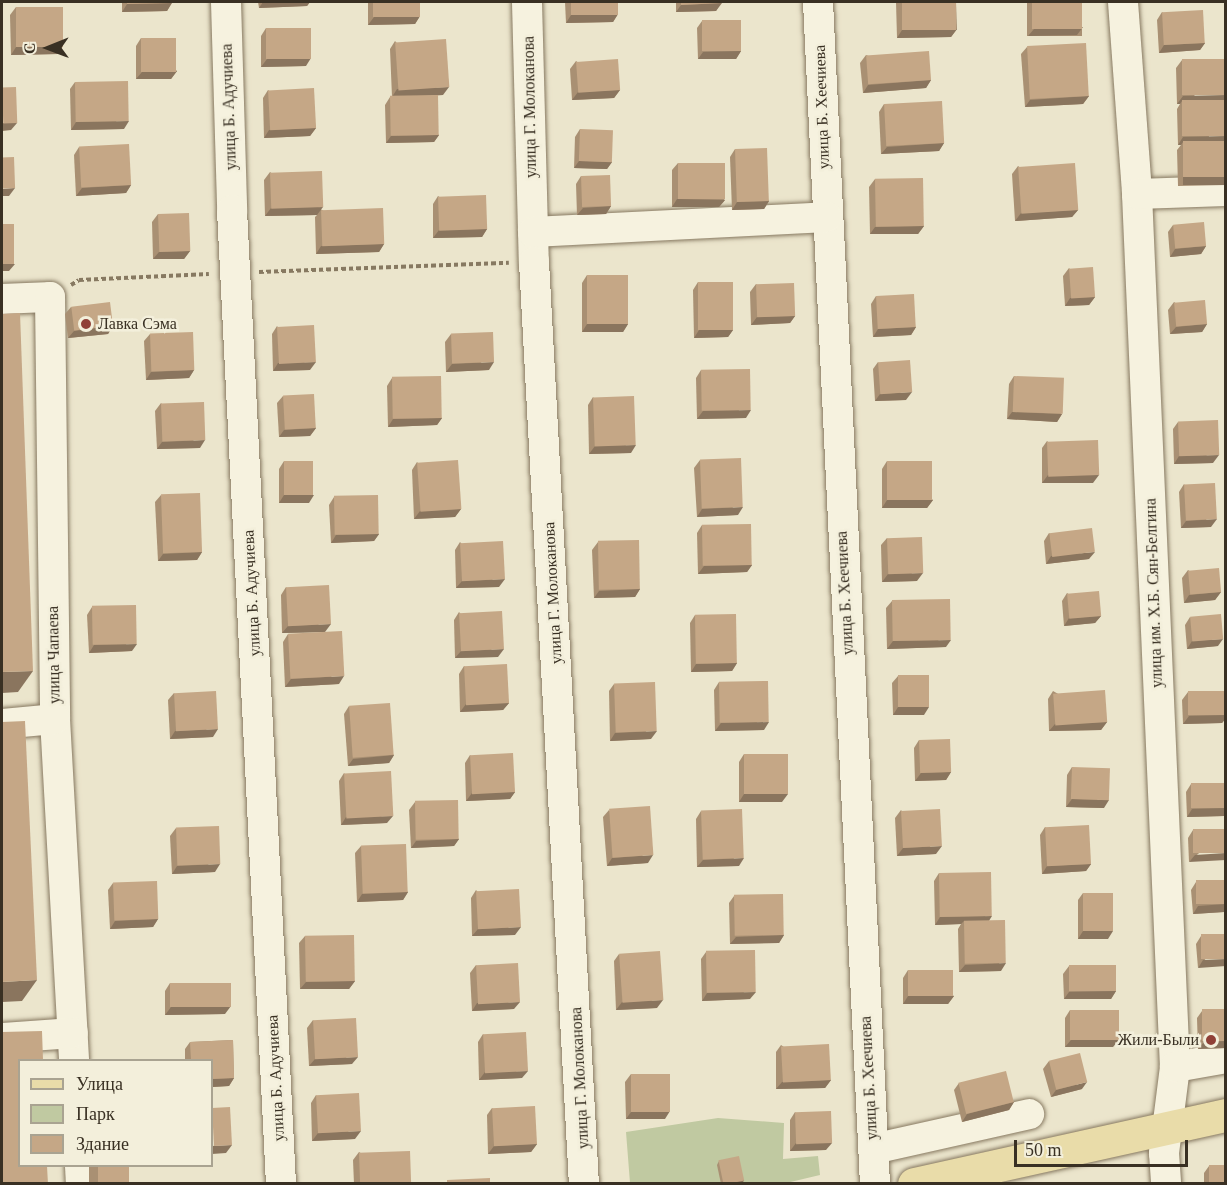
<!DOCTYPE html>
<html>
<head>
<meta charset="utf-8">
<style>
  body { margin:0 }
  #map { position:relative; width:1227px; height:1185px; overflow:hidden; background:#ebe5cc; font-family:"Times New Roman",serif }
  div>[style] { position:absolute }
  .green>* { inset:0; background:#c0c9a1 }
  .path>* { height:4px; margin-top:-2px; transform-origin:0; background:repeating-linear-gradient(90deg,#877961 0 4.5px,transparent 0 7.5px) }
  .roads { filter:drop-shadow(0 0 2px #877961) drop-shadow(0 0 2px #877961) }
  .minor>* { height:30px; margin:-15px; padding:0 15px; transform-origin:15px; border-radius:15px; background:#f6f2df }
  .major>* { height:33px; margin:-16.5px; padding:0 16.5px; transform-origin:16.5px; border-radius:16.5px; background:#e9dca9 }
  .wall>* { inset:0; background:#a99073; transform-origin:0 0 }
  .shaded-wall>* { inset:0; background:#8a755e; transform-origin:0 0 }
  .building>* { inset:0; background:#c5a786; transform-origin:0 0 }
  .dots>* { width:16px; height:16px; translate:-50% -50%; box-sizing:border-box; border:3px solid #f3efdb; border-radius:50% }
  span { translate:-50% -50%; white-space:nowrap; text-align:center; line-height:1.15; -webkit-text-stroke:5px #f3efdb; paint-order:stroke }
  .street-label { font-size:16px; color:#393023 }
  .poi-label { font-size:16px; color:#393023 }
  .left { translate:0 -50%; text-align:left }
  .right { translate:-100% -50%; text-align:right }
  .frame { position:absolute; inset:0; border:3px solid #393023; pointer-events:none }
  .legend { position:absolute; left:18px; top:1059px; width:195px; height:108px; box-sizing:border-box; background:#f3efdb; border:2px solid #a9a391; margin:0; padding:8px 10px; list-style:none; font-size:18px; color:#393023 }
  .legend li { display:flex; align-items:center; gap:12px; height:30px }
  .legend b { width:30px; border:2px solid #a9a391 }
  .north { position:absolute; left:18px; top:18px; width:60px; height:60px; -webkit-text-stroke:4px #f3efdb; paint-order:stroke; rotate:269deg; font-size:16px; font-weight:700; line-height:24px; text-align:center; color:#393023 }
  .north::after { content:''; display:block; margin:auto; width:21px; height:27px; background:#393023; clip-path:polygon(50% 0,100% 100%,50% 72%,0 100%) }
  .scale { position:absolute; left:1014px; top:1140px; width:174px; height:27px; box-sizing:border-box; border:3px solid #393023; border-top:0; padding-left:8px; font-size:18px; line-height:21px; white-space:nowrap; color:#393023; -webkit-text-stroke:4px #f3efdb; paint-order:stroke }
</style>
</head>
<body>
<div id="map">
  <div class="green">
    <div style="clip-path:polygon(718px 1118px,784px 1123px,783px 1159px,818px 1156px,820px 1175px,782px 1184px,630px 1183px,626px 1132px)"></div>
  </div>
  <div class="path">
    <div style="left:259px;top:272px;width:250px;rotate:-2.1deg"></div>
    <div style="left:71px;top:285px;width:9px;rotate:-32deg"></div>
    <div style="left:79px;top:280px;width:130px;rotate:-2.6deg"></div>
  </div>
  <div class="roads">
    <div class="minor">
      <div style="left:226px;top:2px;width:208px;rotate:88.3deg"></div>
      <div style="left:232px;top:210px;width:975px;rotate:87.12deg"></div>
      <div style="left:527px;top:2px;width:260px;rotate:88.5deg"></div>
      <div style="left:534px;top:262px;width:923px;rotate:86.9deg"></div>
      <div style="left:818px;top:2px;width:1183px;rotate:87.24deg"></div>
      <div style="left:1123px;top:2px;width:193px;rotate:85.8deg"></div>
      <div style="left:1137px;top:194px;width:874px;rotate:87.51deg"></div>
      <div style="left:1175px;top:1067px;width:87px;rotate:97.3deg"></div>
      <div style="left:1164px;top:1153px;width:31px;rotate:86deg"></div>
      <div style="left:1137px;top:194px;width:89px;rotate:-1.9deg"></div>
      <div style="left:533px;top:232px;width:294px;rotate:-2.9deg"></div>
      <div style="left:2px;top:299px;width:48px;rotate:-2.4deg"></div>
      <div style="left:50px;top:297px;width:422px;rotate:89.3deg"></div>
      <div style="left:55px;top:719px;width:342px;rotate:86.8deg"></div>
      <div style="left:2px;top:724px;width:53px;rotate:-5.4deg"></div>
      <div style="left:2px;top:1038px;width:71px;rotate:-4deg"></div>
      <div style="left:1175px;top:1067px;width:52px;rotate:-10deg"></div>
      <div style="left:873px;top:1149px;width:160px;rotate:-12.6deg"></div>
      <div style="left:80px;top:1166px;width:18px;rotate:87deg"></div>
    </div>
    <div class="major">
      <div style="left:914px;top:1184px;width:320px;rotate:-12.5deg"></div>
    </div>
  </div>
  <div class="wall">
    <div style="clip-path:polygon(122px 2px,172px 2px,167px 11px,122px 12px)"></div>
    <div style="clip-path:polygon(258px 2px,310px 2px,307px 6px,259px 8px)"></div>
    <div style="clip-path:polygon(368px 2px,420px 2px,420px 16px,415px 24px,368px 25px)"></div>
    <div style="clip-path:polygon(565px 2px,618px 2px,618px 14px,613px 22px,566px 23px)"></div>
    <div style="clip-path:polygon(676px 2px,721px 2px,716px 11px,676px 12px)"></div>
    <div style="clip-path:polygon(896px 2px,956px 2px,957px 29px,951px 37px,897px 38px)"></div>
    <div style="left:1027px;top:2px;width:55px;height:34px"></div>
    <div style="clip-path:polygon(16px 7px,58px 54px,11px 55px,10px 15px)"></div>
    <div style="clip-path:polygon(1162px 12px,1205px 43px,1200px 50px,1159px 53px,1157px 20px)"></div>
    <div style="clip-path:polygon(702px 21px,741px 51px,736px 59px,698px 59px,697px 28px)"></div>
    <div style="clip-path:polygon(266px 28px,306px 66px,261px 67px,261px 36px)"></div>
    <div style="clip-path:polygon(141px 38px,177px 71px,171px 79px,136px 79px,136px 46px)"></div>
    <div style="clip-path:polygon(395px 41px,443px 95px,401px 97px,439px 135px,434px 142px,386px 143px,385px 105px,390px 97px,392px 97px,390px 49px)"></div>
    <div style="clip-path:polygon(1027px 47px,1089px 96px,1083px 104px,1025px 107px,1021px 54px)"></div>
    <div style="clip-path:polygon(866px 55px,931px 80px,926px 88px,863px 93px,860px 63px)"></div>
    <div style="clip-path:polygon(1182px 60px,1226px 185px,1178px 186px,1177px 150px,1181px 145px,1178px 145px,1177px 109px,1180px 104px,1177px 104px,1176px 68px)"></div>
    <div style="clip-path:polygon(576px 61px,620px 90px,614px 98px,572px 100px,570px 69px)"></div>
    <div style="clip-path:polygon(75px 82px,124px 129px,71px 130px,70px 89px)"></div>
    <div style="clip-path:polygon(268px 90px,316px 128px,310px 136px,264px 138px,263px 98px)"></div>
    <div style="clip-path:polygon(884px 104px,944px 143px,939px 151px,881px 154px,879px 112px)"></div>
    <div style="clip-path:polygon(580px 129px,612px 162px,607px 169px,574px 168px,575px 137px)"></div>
    <div style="clip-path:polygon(79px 147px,131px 185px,126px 193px,76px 196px,74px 155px)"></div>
    <div style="clip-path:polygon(735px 149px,769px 201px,764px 209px,732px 210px,730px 157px)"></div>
    <div style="clip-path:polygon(678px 163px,725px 200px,719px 207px,672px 207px,672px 170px)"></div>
    <div style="clip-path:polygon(1018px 166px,1078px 210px,1072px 217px,1015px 221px,1012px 174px)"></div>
    <div style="clip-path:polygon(270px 172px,322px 210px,384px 244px,379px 252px,316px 254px,315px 217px,317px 215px,265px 216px,264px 180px)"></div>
    <div style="clip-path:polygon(581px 176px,611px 206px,606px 214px,577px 215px,576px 184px)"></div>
    <div style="clip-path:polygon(875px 179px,924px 226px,918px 234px,870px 234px,869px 187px)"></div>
    <div style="clip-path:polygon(438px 196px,487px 229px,482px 237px,433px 238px,433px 204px)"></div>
    <div style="clip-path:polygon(158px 214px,190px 251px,184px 259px,153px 259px,152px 222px)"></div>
    <div style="clip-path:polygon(1173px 225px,1206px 246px,1201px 254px,1170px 257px,1168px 232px)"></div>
    <div style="clip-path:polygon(1069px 268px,1095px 297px,1089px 305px,1065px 306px,1063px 276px)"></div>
    <div style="clip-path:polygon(587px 275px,628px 324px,623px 332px,582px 332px,582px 283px)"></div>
    <div style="clip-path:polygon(698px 282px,733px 330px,728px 337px,694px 338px,693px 290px)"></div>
    <div style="clip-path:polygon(756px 284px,795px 316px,790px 323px,751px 325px,750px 292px)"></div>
    <div style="clip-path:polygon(876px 296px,916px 327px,911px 335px,873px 337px,871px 304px)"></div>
    <div style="clip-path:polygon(1174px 302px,1207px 324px,1202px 332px,1170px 334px,1168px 310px)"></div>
    <div style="clip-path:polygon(71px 307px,113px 326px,108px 334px,68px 338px,65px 314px)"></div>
    <div style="clip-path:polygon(277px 326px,310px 370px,273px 371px,272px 334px)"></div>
    <div style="clip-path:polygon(150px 334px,194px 370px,189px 378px,146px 380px,144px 341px)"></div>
    <div style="clip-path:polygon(451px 334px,489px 370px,446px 372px,445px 342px)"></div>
    <div style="clip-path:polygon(878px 362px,906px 400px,875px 401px,873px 369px)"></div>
    <div style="clip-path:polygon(701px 370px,746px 418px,697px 419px,696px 378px)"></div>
    <div style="clip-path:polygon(1014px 376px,1062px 414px,1057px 422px,1007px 419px,1009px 384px)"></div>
    <div style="clip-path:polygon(392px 378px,442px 418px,437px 425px,388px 427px,387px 386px)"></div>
    <div style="clip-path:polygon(283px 396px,316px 428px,310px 436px,279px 437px,277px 403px)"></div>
    <div style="clip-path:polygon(593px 397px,631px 453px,589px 454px,588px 405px)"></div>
    <div style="clip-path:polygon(161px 403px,200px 448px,157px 449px,155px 411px)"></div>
    <div style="clip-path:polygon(1178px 422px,1213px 463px,1174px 464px,1173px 429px)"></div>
    <div style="clip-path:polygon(1047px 441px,1093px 483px,1042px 483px,1042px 448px)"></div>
    <div style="clip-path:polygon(700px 460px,738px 515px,697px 517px,694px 468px)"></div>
    <div style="clip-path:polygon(284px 461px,309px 503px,279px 503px,279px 469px)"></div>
    <div style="clip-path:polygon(887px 461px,933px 500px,927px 508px,882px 508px,882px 469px)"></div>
    <div style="clip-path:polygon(417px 462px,461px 509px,455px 517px,414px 519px,412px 470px)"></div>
    <div style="clip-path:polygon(1184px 484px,1211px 527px,1181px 528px,1179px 492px)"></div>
    <div style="clip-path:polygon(161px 495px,202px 552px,197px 560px,158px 561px,155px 502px)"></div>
    <div style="clip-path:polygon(334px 497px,379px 534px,374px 541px,331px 543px,329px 505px)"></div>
    <div style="clip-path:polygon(702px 525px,752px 565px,747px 572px,698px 574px,697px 533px)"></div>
    <div style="clip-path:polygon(1049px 533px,1089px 559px,1046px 564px,1044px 541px)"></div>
    <div style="clip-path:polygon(887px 538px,917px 581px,882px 582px,881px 545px)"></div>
    <div style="clip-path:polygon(460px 542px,499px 587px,456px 588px,455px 550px)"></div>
    <div style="clip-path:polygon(598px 542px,640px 589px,635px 597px,594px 598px,592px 550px)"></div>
    <div style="clip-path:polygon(1188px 570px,1221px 592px,1215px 600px,1184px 603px,1182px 578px)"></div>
    <div style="clip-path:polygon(286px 587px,325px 632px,282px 633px,281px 595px)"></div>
    <div style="clip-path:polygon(1067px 593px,1101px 616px,1095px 623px,1064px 626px,1062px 601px)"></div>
    <div style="clip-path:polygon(892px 601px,946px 647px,887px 649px,886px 608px)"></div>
    <div style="clip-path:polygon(92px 607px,132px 651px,89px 653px,87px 615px)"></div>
    <div style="clip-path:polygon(459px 612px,498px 657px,455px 658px,454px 620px)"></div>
    <div style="clip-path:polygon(695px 615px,737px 663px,732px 671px,691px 672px,690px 623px)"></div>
    <div style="clip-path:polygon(1190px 617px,1218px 646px,1187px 649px,1185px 625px)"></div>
    <div style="clip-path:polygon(288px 634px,339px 684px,285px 687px,283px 642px)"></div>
    <div style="clip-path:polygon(464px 666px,509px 703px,503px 710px,460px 712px,459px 674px)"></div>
    <div style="clip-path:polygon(898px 676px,924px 715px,893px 715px,892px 683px)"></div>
    <div style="clip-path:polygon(719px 682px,764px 730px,715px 731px,714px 690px)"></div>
    <div style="clip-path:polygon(614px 684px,651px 739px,610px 741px,609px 691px)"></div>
    <div style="clip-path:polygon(1053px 691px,1107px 722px,1101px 730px,1049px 731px,1048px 699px)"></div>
    <div style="clip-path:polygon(1226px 691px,1226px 718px,1222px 723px,1183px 724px,1182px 700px,1188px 692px)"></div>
    <div style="clip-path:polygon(174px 693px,213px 737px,170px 739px,168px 700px)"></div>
    <div style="clip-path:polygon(349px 706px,394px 755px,389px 763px,348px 766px,344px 714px)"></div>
    <div style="clip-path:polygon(919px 740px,951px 772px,946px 780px,915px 781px,914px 748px)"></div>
    <div style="clip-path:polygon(744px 754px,782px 802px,739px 802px,739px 762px)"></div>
    <div style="clip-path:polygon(470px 755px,515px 792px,510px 799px,466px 801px,465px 763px)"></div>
    <div style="clip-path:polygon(1072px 767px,1104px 808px,1066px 807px,1067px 775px)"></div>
    <div style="clip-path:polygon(344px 773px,387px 823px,341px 825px,339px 781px)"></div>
    <div style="clip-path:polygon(1226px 783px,1226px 814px,1224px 816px,1187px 817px,1186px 792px,1191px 784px)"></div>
    <div style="clip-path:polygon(415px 802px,459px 839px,454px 846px,411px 848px,409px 810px)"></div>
    <div style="clip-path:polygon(609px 810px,648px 863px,607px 866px,603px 817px)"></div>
    <div style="clip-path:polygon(901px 810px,936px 854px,897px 856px,895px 818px)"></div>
    <div style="clip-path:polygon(701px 811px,739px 866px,697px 867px,696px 819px)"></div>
    <div style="clip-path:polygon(1045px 827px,1091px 864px,1086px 871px,1042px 874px,1040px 835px)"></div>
    <div style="clip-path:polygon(176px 828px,215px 872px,172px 874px,170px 836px)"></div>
    <div style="clip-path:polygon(1226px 829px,1189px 862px,1188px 838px,1193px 830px)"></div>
    <div style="clip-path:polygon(361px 846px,408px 892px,403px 900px,357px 902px,355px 853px)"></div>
    <div style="clip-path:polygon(939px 873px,989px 920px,1001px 971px,959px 972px,958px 929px,961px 924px,935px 925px,934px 881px)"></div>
    <div style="clip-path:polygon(1226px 880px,1226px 910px,1224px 912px,1193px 914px,1191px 890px,1196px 882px)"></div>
    <div style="clip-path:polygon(113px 883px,158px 919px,153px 927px,110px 929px,108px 890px)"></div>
    <div style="clip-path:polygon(476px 890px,515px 935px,472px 936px,471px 898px)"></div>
    <div style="clip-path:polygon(1083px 893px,1108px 939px,1078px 939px,1078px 900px)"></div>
    <div style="clip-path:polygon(734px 896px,784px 935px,779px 943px,730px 944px,729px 903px)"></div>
    <div style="clip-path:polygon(1226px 934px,1198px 968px,1196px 944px,1201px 936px)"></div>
    <div style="clip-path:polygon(305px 936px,355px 981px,349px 989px,300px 989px,299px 943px)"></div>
    <div style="clip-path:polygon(706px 952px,750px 999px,702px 1001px,701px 959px)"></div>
    <div style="clip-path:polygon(619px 954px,657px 1008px,616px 1010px,614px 961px)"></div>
    <div style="clip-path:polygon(476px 965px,514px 1009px,472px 1011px,470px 973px)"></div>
    <div style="clip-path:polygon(1069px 966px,1116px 991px,1111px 999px,1064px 999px,1063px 974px)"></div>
    <div style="clip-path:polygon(908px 970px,954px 996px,948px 1004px,903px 1004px,903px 978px)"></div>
    <div style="clip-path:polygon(170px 983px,225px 1014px,165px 1015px,165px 991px)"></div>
    <div style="clip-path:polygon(1226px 1009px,1226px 1048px,1198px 1049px,1197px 1018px,1202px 1011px)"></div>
    <div style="clip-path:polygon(1070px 1010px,1113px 1047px,1065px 1047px,1065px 1018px)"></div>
    <div style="clip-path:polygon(313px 1020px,352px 1064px,309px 1066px,307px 1028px)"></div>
    <div style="clip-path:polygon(483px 1034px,522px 1078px,479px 1080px,478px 1042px)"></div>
    <div style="clip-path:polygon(233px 1040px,234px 1078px,229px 1086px,212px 1087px,212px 1060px,185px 1060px,185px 1049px,190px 1042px)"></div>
    <div style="clip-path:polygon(781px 1045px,831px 1080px,825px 1088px,776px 1089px,776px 1052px)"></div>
    <div style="clip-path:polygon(1049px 1061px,1082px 1089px,1051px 1097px,1043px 1069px)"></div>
    <div style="clip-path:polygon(631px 1074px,665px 1119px,626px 1119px,625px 1082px)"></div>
    <div style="clip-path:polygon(959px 1083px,1014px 1102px,1009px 1110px,962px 1122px,954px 1090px)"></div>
    <div style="clip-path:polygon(316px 1095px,355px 1139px,312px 1141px,311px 1103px)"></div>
    <div style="clip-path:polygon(492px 1108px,537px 1144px,531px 1152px,488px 1154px,487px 1115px)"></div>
    <div style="clip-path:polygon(795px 1112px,826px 1150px,790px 1151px,790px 1120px)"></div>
    <div style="clip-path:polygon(359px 1152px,411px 1184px,354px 1184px,353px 1160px)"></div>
    <div style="clip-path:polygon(719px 1161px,744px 1180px,742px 1184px,721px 1184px,717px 1165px)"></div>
    <div style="left:89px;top:1166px;width:40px;height:18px"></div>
    <div style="clip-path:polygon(1209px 1166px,1226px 1184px,1204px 1184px,1204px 1173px)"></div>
  </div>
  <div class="shaded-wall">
    <div style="clip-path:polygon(263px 2px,310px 2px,307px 6px,259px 8px)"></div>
    <div style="clip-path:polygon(172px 3px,167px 11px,122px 12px,127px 4px)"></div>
    <div style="clip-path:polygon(722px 3px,716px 11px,676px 12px,681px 5px)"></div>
    <div style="clip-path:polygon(618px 14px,613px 22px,566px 23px,571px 15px)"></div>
    <div style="clip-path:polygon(420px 16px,415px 24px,368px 25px,374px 17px)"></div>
    <div style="clip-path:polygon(1083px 27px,1077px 35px,1028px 36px,1034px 29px)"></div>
    <div style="clip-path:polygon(957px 29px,951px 37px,897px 38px,902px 30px)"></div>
    <div style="clip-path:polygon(1205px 43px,1200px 50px,1159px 53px,1164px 45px)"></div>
    <div style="clip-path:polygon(63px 46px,58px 54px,11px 55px,16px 47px)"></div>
    <div style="clip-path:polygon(741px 51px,736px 59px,698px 59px,703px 52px)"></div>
    <div style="clip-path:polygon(311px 58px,306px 66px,261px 67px,267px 59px)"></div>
    <div style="clip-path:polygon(177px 71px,171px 79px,136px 79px,142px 72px)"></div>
    <div style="clip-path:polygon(931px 80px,926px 88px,863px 93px,868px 85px)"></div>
    <div style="clip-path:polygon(449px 87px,443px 95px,392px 97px,397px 89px)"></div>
    <div style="clip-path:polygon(620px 90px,614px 98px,572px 100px,578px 92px)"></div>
    <div style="clip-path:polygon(1226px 95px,1226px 102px,1182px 101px,1180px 104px,1177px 104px,1183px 96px)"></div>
    <div style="clip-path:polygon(1089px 96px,1083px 104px,1025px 107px,1030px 100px)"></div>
    <div style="clip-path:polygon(129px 121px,124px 129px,71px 130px,76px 122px)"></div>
    <div style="clip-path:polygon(2px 123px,17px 123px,11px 130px,2px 131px)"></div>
    <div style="clip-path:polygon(316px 128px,310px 136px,264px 138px,269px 130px)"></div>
    <div style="clip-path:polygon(439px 135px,434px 142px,386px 143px,391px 136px)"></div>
    <div style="clip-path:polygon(1226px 136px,1226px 143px,1183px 142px,1181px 145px,1178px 145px,1183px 137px)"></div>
    <div style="clip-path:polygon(944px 143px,939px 151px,881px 154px,887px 147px)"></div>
    <div style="clip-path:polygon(579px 161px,612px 162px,607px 169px,574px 168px)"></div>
    <div style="left:1226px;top:177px;width:8px;height:43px;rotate:90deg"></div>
    <div style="clip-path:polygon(131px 185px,126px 193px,76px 196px,82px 188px)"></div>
    <div style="clip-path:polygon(15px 188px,9px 196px,2px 196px,2px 189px)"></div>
    <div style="clip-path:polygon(677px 199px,725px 200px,719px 207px,672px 207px)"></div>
    <div style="clip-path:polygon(769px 201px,764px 209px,732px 210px,737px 202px)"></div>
    <div style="clip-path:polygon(611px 206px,606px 214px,577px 215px,583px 208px)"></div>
    <div style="clip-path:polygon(323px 207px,317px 215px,265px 216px,271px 208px)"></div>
    <div style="clip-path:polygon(1078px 210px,1072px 217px,1015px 221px,1021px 213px)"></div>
    <div style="clip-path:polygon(924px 226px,918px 234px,870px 234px,875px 227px)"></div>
    <div style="clip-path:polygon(487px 229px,482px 237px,433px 238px,439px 230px)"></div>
    <div style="clip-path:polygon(384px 244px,379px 252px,316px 254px,321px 246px)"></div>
    <div style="clip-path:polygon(1206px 246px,1201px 254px,1170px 257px,1175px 249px)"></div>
    <div style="clip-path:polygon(190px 251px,184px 259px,153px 259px,159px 252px)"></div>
    <div style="clip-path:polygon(2px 264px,15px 264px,9px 271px,2px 271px)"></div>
    <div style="clip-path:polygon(1095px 297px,1089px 305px,1065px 306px,1070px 298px)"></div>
    <div style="clip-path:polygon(795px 316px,790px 323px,751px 325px,757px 317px)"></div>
    <div style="clip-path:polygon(587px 324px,628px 324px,623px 332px,582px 332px)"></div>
    <div style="clip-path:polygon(1207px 324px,1202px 332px,1170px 334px,1176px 327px)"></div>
    <div style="clip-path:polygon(113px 326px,108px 334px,68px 338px,74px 331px)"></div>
    <div style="clip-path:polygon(916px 327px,911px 335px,873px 337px,878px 329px)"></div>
    <div style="clip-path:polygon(699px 330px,733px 330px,728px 337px,694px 338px)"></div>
    <div style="clip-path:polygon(316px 362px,310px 370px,273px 371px,278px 363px)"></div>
    <div style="clip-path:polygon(494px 362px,489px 370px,446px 372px,452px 364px)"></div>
    <div style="clip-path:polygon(194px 370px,189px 378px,146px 380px,151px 372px)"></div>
    <div style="clip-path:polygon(912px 392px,906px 400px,875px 401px,880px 394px)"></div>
    <div style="clip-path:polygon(751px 410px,746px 418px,697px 419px,703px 411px)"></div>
    <div style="clip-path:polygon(1012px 412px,1062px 414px,1057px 422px,1007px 419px)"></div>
    <div style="clip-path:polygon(442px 418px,437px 425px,388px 427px,393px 419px)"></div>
    <div style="clip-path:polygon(316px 428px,310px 436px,279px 437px,284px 430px)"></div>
    <div style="clip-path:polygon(205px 440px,200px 448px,157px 449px,162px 442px)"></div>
    <div style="clip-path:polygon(636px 445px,631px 453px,589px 454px,595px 446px)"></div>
    <div style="clip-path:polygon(1219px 455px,1213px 463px,1174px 464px,1179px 456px)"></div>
    <div style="clip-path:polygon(1048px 475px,1099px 475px,1093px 483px,1042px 483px)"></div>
    <div style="clip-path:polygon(284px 495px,314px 495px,309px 503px,279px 503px)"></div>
    <div style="clip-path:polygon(887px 500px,933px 500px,927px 508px,882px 508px)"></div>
    <div style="clip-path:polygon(743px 507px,738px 515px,697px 517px,702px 509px)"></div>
    <div style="clip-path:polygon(461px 509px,455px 517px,414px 519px,420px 511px)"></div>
    <div style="clip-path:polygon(1217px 519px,1211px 527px,1181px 528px,1186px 521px)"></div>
    <div style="clip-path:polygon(379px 534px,374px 541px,331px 543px,336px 535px)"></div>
    <div style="clip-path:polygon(202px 552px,197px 560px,158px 561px,163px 554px)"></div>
    <div style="clip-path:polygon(1095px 552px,1089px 559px,1046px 564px,1051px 556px)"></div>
    <div style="clip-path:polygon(752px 565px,747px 572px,698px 574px,704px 566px)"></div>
    <div style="clip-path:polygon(923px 573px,917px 581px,882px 582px,888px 574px)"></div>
    <div style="clip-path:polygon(505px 579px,499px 587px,456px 588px,462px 581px)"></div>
    <div style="clip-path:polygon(640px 589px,635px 597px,594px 598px,599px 591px)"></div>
    <div style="clip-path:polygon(1221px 592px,1215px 600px,1184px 603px,1189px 595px)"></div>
    <div style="clip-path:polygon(1101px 616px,1095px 623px,1064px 626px,1069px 618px)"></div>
    <div style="clip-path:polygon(331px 624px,325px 632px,282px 633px,288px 626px)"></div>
    <div style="clip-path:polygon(1223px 639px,1218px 646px,1187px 649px,1192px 641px)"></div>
    <div style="clip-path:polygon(951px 640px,946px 647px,887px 649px,893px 641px)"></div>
    <div style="clip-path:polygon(137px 644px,132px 651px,89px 653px,94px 645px)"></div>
    <div style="clip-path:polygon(504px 649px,498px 657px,455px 658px,461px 651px)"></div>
    <div style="clip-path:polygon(737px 663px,732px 671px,691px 672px,696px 664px)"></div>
    <div style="clip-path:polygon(33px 671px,18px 692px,2px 693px,2px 672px)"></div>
    <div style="clip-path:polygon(344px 676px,339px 684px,285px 687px,291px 679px)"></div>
    <div style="clip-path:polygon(509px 703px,503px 710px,460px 712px,466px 704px)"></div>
    <div style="clip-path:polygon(898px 707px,929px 707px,924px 715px,893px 715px)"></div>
    <div style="clip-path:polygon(1226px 715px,1226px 718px,1222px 723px,1183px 724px,1189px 716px)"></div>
    <div style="clip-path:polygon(769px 722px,764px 730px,715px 731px,721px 723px)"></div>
    <div style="clip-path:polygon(1107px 722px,1101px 730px,1049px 731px,1055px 724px)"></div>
    <div style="clip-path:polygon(218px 729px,213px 737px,170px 739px,175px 731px)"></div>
    <div style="clip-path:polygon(657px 731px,651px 739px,610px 741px,615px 733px)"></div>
    <div style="clip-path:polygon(394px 755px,389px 763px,348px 766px,353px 759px)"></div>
    <div style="clip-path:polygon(951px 772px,946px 780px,915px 781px,921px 773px)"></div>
    <div style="clip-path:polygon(515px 792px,510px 799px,466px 801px,472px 793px)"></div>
    <div style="clip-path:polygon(744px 794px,788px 794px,782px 802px,739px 802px)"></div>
    <div style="clip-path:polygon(1072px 799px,1109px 800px,1104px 808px,1066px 807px)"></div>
    <div style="clip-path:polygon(1226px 808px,1226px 814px,1224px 816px,1187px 817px,1192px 809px)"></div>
    <div style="clip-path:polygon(393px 816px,387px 823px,341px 825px,346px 817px)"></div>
    <div style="clip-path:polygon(459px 839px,454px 846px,411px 848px,416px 841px)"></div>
    <div style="clip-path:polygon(942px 846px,936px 854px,897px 856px,903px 848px)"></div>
    <div style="clip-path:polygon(1226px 853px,1226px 860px,1189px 862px,1195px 855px)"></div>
    <div style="clip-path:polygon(653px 855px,648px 863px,607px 866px,612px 858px)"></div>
    <div style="clip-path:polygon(744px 858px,739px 866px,697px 867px,703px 860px)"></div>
    <div style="clip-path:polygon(220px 864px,215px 872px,172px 874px,177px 866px)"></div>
    <div style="clip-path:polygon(1091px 864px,1086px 871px,1042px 874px,1047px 866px)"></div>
    <div style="clip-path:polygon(408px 892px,403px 900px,357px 902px,362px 894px)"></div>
    <div style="clip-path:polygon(1226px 904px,1226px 910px,1224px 912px,1193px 914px,1198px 906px)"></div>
    <div style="clip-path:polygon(992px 916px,987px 924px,964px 921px,961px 924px,935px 925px,940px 917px)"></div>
    <div style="clip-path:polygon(158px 919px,153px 927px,110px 929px,115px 921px)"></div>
    <div style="clip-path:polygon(521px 927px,515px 935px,472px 936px,478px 929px)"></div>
    <div style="clip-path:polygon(1083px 931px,1113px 931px,1108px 939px,1078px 939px)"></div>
    <div style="clip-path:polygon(784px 935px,779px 943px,730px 944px,736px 937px)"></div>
    <div style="clip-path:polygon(1226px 959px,1226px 966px,1198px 968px,1203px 960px)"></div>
    <div style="clip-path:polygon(1006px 963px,1001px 971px,959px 972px,965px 965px)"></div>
    <div style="clip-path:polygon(37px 980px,22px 1001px,2px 1002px,2px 982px)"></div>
    <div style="clip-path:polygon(355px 981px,349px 989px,300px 989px,306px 982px)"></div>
    <div style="clip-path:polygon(1116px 991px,1111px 999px,1064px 999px,1069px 992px)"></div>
    <div style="clip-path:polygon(756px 992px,750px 999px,702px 1001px,707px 993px)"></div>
    <div style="clip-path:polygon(908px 996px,954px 996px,948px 1004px,903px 1004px)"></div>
    <div style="clip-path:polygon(663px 1000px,657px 1008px,616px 1010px,622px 1002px)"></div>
    <div style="clip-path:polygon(520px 1002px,514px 1009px,472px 1011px,477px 1003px)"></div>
    <div style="clip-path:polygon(231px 1006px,225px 1014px,165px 1015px,171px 1007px)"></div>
    <div style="clip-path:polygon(1071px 1040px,1119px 1040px,1113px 1047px,1065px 1047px)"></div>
    <div style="clip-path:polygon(1226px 1041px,1226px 1048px,1198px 1049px,1204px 1042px)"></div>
    <div style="clip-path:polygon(358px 1057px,352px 1064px,309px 1066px,315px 1059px)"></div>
    <div style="clip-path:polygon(528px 1071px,522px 1078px,479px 1080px,485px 1072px)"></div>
    <div style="clip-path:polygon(234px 1078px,229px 1086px,212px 1087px,212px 1079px)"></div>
    <div style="clip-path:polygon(831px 1080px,825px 1088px,776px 1089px,782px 1082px)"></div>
    <div style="clip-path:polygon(1087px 1082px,1082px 1089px,1051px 1097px,1056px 1090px)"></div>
    <div style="clip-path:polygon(1014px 1102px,1009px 1110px,962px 1122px,967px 1114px)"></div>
    <div style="clip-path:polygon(670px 1111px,665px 1119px,626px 1119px,631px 1112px)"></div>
    <div style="clip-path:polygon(361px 1131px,355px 1139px,312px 1141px,318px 1133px)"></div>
    <div style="clip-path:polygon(796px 1143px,832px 1143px,826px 1150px,790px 1151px)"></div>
    <div style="clip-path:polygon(537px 1144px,531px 1152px,488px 1154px,494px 1146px)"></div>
    <div style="clip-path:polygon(232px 1145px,226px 1153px,212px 1154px,212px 1146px)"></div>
    <div style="clip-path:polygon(744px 1180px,742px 1184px,727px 1184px)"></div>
  </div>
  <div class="building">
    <div style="clip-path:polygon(127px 2px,172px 2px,172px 3px,127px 4px)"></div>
    <div style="left:373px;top:2px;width:47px;height:15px"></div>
    <div style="left:571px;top:2px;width:47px;height:13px"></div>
    <div style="clip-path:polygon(681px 2px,721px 2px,722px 3px,681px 5px)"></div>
    <div style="left:902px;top:2px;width:54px;height:28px"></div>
    <div style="left:1032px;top:2px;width:50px;height:27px"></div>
    <div style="left:16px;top:7px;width:47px;height:40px"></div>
    <div style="left:1203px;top:10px;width:33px;height:41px;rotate:87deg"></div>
    <div style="left:741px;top:20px;width:31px;height:39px;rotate:90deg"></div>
    <div style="left:266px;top:28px;width:45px;height:31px"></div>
    <div style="left:141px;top:38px;width:35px;height:34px"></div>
    <div style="left:446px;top:39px;width:48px;height:51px;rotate:86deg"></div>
    <div style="left:1086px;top:43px;width:53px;height:59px;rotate:87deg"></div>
    <div style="left:929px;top:51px;width:29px;height:63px;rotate:86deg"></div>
    <div style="left:618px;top:59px;width:31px;height:42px;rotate:86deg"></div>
    <div style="left:1226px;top:59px;width:36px;height:44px;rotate:90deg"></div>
    <div style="left:128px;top:81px;width:40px;height:53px;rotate:89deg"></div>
    <div style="left:16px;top:87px;width:36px;height:14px;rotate:88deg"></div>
    <div style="left:314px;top:88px;width:40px;height:46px;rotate:87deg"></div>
    <div style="left:438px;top:95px;width:40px;height:48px;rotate:89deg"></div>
    <div style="left:1226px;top:100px;width:36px;height:44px;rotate:90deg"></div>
    <div style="left:942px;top:101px;width:42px;height:58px;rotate:87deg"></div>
    <div style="left:580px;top:129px;width:33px;height:32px;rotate:2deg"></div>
    <div style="left:1226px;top:141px;width:36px;height:43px;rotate:90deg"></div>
    <div style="left:129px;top:144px;width:41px;height:50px;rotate:87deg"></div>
    <div style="left:767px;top:148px;width:53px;height:32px;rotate:88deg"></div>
    <div style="left:14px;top:157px;width:31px;height:12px;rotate:88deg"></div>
    <div style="left:678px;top:163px;width:47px;height:36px"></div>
    <div style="left:1075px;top:163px;width:47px;height:57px;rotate:86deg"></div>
    <div style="left:322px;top:171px;width:36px;height:52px;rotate:88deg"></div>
    <div style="left:610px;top:175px;width:31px;height:29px;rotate:88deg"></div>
    <div style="left:923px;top:178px;width:48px;height:48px;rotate:89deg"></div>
    <div style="left:486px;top:195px;width:34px;height:48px;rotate:88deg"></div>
    <div style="left:383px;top:208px;width:36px;height:62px;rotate:88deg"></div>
    <div style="left:189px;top:213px;width:38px;height:31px;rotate:88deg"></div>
    <div style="left:1204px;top:222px;width:24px;height:31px;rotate:85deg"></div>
    <div style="left:2px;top:224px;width:12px;height:40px"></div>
    <div style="left:1093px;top:267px;width:30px;height:24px;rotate:86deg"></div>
    <div style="left:587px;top:275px;width:41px;height:49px"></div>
    <div style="left:698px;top:282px;width:35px;height:48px"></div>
    <div style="left:794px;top:283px;width:33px;height:38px;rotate:88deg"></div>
    <div style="left:914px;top:294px;width:33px;height:38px;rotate:87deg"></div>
    <div style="left:1205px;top:300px;width:24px;height:31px;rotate:85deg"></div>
    <div style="left:110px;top:302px;width:24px;height:39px;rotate:83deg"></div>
    <div style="clip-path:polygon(20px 313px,33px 671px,2px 672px,2px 314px)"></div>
    <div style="left:314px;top:325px;width:37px;height:37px;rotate:87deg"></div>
    <div style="left:193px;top:332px;width:38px;height:43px;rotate:88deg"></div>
    <div style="left:493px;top:332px;width:30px;height:42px;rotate:88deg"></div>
    <div style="left:910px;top:360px;width:32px;height:32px;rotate:86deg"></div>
    <div style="left:750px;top:369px;width:41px;height:49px;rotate:89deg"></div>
    <div style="left:441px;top:376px;width:42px;height:49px;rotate:89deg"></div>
    <div style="left:1014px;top:376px;width:50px;height:36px;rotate:2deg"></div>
    <div style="left:314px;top:394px;width:34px;height:31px;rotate:87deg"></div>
    <div style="left:634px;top:396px;width:49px;height:41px;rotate:88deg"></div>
    <div style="left:204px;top:402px;width:38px;height:43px;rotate:88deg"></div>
    <div style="left:1218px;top:420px;width:35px;height:40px;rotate:88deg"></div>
    <div style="left:1098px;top:440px;width:35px;height:51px;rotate:88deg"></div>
    <div style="left:741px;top:458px;width:49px;height:41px;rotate:88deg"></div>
    <div style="left:458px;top:460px;width:49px;height:41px;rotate:86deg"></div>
    <div style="left:284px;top:461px;width:29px;height:34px"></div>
    <div style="left:887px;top:461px;width:45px;height:39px"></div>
    <div style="left:1215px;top:483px;width:36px;height:31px;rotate:87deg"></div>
    <div style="left:200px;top:493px;width:59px;height:39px;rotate:88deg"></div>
    <div style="left:378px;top:495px;width:39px;height:44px;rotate:89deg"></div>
    <div style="left:751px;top:524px;width:41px;height:49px;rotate:89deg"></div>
    <div style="left:1092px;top:528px;width:24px;height:43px;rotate:83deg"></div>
    <div style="left:922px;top:537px;width:36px;height:35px;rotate:88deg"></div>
    <div style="left:639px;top:540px;width:49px;height:41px;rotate:89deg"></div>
    <div style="left:503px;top:541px;width:38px;height:43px;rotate:87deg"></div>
    <div style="left:1219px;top:568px;width:24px;height:31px;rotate:85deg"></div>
    <div style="left:329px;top:585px;width:39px;height:43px;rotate:87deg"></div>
    <div style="left:1099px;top:591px;width:25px;height:32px;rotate:85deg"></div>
    <div style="left:950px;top:599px;width:41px;height:58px;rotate:89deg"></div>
    <div style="left:136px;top:605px;width:39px;height:44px;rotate:89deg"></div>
    <div style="left:502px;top:611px;width:38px;height:43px;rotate:87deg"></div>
    <div style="left:736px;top:614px;width:49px;height:41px;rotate:89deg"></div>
    <div style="left:1221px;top:614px;width:25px;height:31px;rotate:85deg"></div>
    <div style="left:342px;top:631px;width:45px;height:54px;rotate:87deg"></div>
    <div style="left:507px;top:664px;width:39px;height:43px;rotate:87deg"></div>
    <div style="left:929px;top:675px;width:32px;height:31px;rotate:90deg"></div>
    <div style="left:768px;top:681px;width:41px;height:49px;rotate:89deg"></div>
    <div style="left:655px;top:682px;width:49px;height:41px;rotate:88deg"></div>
    <div style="left:1105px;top:690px;width:32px;height:52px;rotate:86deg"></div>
    <div style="left:216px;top:691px;width:38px;height:42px;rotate:87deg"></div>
    <div style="left:1226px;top:691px;width:24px;height:38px;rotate:90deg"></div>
    <div style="left:390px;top:703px;width:52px;height:41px;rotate:86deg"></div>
    <div style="clip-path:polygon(25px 721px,37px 980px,2px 982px,2px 722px)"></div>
    <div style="left:950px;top:739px;width:33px;height:31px;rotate:88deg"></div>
    <div style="left:513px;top:753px;width:39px;height:43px;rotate:87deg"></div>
    <div style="left:744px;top:754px;width:44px;height:40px"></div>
    <div style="left:1072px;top:767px;width:38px;height:32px;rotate:2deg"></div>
    <div style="left:391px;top:771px;width:45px;height:47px;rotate:87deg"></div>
    <div style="left:1226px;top:783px;width:25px;height:35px;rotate:90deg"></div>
    <div style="left:458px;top:800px;width:39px;height:43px;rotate:89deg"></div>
    <div style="left:650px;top:806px;width:49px;height:41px;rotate:86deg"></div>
    <div style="left:742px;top:809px;width:49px;height:41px;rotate:88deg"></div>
    <div style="left:940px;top:809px;width:37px;height:39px;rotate:87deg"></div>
    <div style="left:1089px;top:825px;width:39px;height:44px;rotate:87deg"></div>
    <div style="left:219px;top:826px;width:38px;height:43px;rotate:88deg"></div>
    <div style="left:1226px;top:829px;width:24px;height:33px;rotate:90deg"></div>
    <div style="left:406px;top:844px;width:48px;height:45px;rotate:88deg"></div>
    <div style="left:991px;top:872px;width:44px;height:52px;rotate:89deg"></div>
    <div style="left:1226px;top:880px;width:24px;height:30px;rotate:90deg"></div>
    <div style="left:157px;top:881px;width:38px;height:44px;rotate:88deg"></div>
    <div style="left:519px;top:889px;width:38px;height:43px;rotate:87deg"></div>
    <div style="left:1083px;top:893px;width:30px;height:38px"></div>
    <div style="left:783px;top:894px;width:41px;height:49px;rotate:89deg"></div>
    <div style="left:1005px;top:920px;width:43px;height:41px;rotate:89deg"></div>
    <div style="left:1226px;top:934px;width:25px;height:25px;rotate:90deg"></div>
    <div style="left:354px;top:935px;width:46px;height:49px;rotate:89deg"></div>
    <div style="left:755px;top:950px;width:42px;height:49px;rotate:89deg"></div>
    <div style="left:660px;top:951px;width:49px;height:41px;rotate:86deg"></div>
    <div style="left:518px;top:963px;width:39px;height:42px;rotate:87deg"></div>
    <div style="left:1116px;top:965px;width:26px;height:47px;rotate:90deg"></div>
    <div style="left:908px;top:970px;width:45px;height:26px"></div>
    <div style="left:170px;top:983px;width:61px;height:24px"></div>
    <div style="left:1226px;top:1009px;width:32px;height:24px;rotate:90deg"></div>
    <div style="left:1070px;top:1010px;width:49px;height:30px"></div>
    <div style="left:356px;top:1018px;width:39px;height:43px;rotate:87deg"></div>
    <div style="clip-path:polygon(42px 1031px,43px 1060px,20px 1060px,20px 1166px,47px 1166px,48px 1184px,2px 1184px,2px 1032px)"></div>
    <div style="left:526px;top:1032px;width:39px;height:43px;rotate:87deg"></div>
    <div style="clip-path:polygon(233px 1040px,234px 1078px,212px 1079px,212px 1060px,191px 1060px,190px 1042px)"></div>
    <div style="left:829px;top:1044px;width:36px;height:48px;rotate:87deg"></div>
    <div style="left:1080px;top:1053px;width:30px;height:32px;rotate:76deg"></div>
    <div style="left:1006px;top:1071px;width:32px;height:49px;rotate:76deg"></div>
    <div style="left:631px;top:1074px;width:39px;height:38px"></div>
    <div style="left:359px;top:1093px;width:38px;height:43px;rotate:87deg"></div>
    <div style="left:535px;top:1106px;width:38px;height:43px;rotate:87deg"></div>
    <div style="left:230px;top:1107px;width:38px;height:18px;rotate:87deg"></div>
    <div style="left:831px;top:1111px;width:32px;height:36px;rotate:88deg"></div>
    <div style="left:410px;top:1151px;width:33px;height:51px;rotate:88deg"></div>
    <div style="left:739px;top:1156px;width:25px;height:21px;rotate:78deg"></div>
    <div style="left:1226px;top:1165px;width:19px;height:17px;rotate:90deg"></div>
    <div style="left:98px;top:1166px;width:31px;height:18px"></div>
    <div style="clip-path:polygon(490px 1178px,490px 1184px,447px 1184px,447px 1180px)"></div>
  </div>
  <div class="dots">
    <div style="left:86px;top:324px;background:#904037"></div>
    <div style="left:1211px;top:1040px;background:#904037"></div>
  </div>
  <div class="street-label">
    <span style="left:229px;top:107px;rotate:-92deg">улица Б. Адучиева</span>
    <span style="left:530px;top:107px;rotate:-91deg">улица Г. Молоканова</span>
    <span style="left:822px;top:107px;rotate:-92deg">улица Б. Хеечиева</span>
    <span style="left:252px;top:593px;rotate:-93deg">улица Б. Адучиева</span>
    <span style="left:553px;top:593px;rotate:-93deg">улица Г. Молоканова</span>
    <span style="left:845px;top:593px;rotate:-93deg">улица Б. Хеечиева</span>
    <span style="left:1154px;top:593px;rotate:-92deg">улица им. Х.Б. Сян-Белгина</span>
    <span style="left:54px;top:655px;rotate:-91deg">улица Чапаева</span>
    <span style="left:276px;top:1078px;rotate:-93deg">улица Б. Адучиева</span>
    <span style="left:580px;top:1078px;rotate:-93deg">улица Г. Молоканова</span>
    <span style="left:869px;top:1078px;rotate:-93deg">улица Б. Хеечиева</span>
  </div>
  <div class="poi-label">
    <span class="left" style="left:98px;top:324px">Лавка Сэма</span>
    <span class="right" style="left:1199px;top:1040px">Жили-Были</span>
  </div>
  <div class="frame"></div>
  <ul class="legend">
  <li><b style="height:8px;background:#e9dca9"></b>Улица</li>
  <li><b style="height:16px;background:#c0c9a1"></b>Парк</li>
  <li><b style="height:16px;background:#c5a786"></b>Здание</li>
  </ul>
  <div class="north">С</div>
  <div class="scale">50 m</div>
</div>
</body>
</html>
